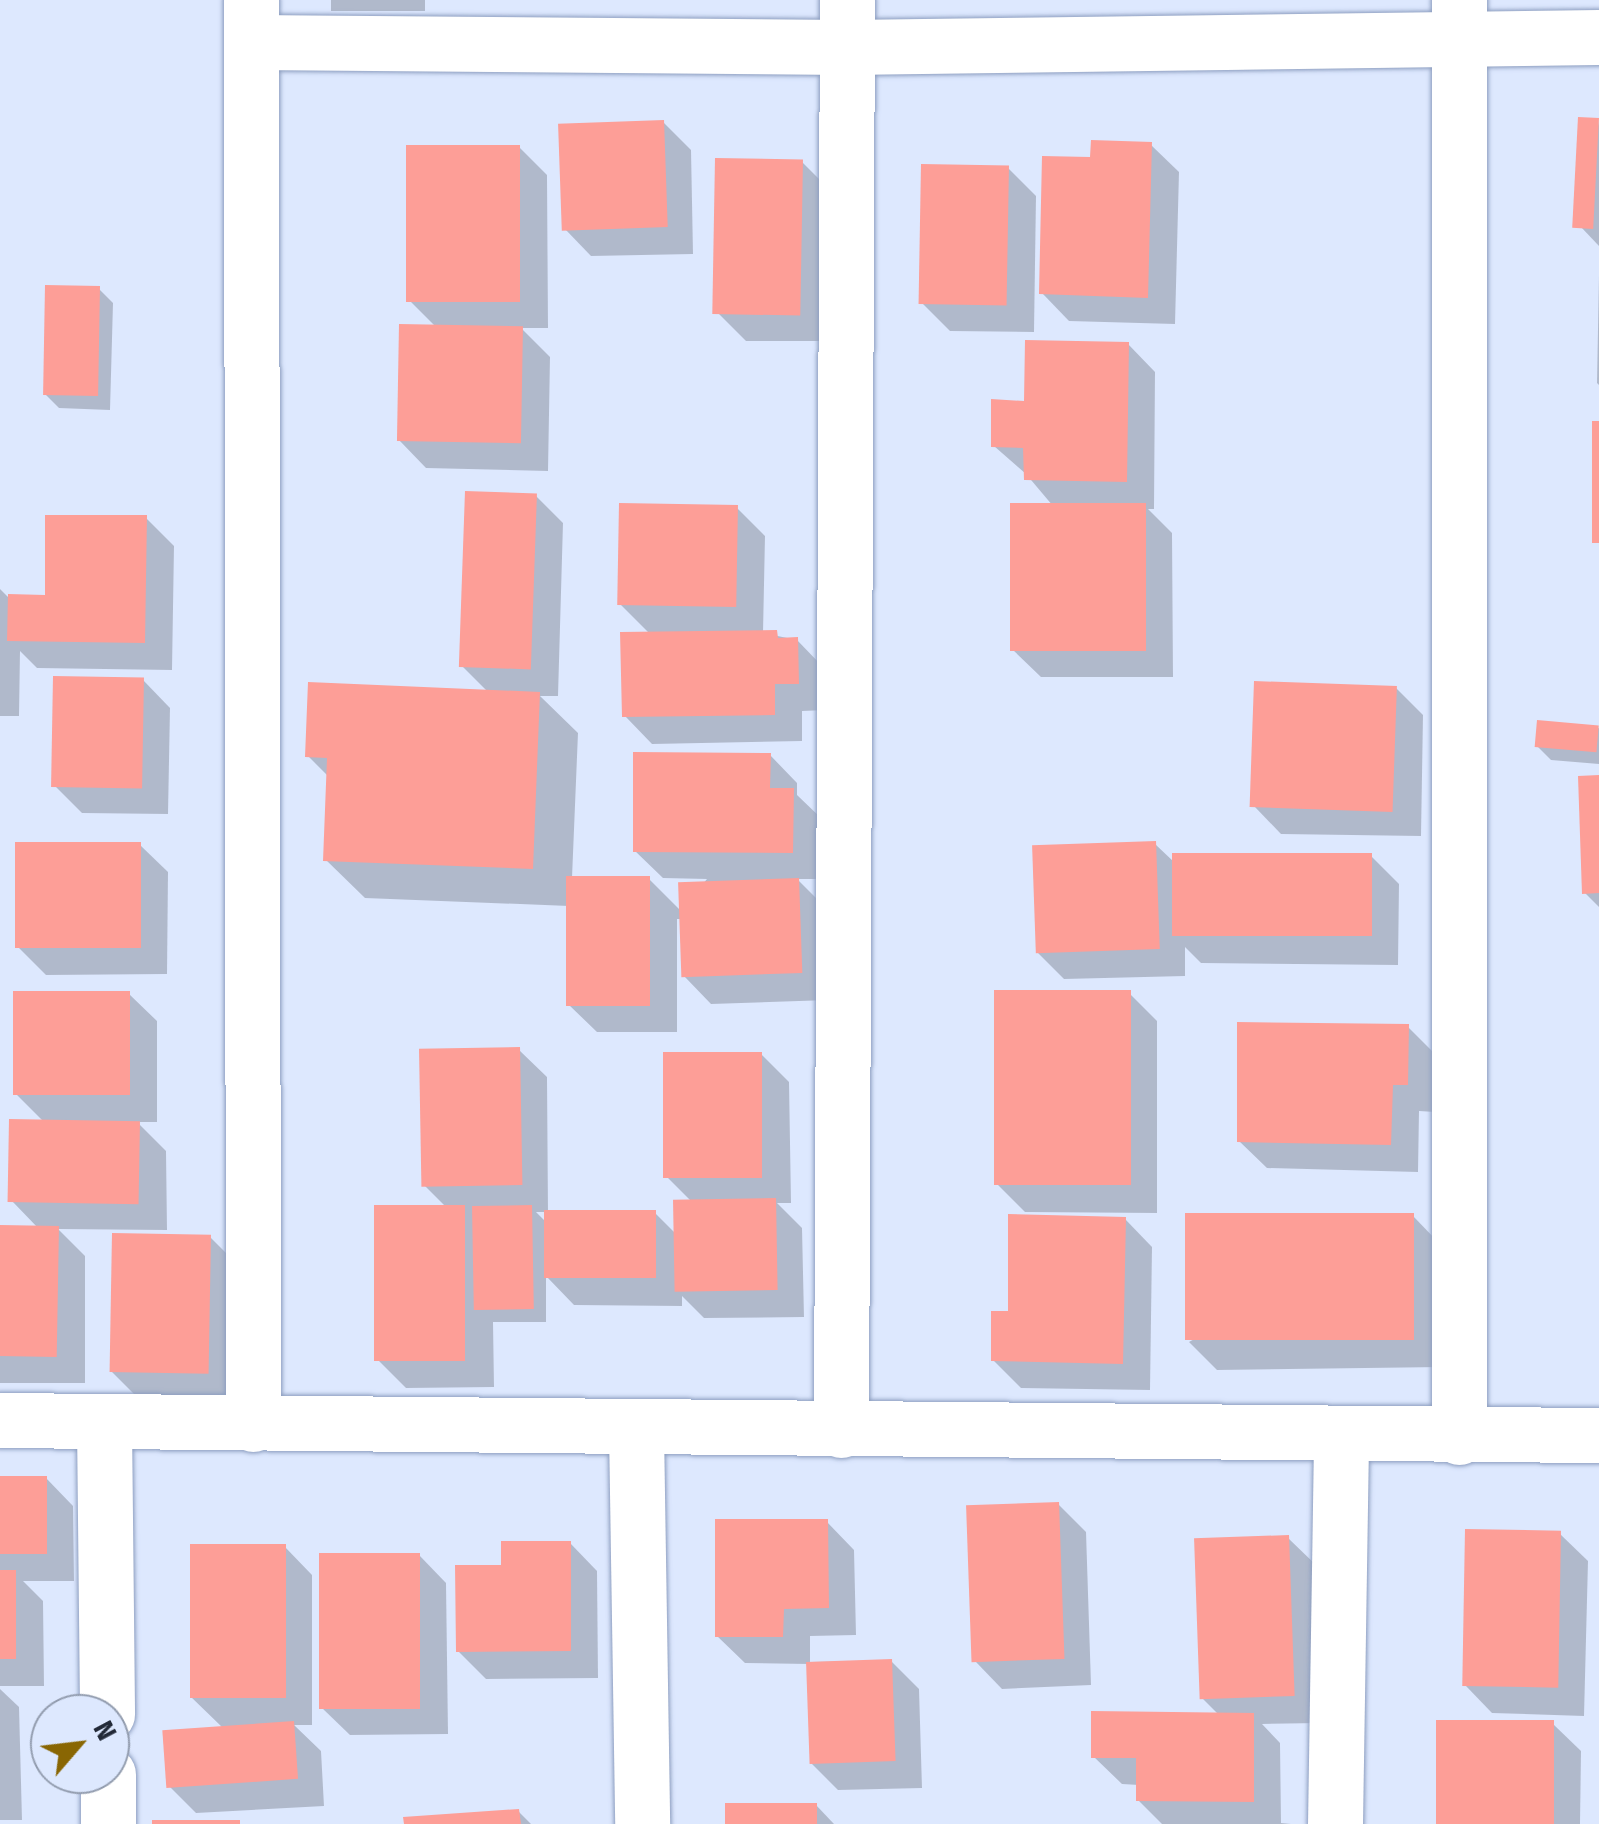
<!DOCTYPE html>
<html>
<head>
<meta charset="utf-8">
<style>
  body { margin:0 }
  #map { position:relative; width:1599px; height:1824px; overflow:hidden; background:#dde8fe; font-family:"Fira Sans Condensed",sans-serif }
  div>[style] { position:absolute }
  .shadow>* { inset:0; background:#0003; transform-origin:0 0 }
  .building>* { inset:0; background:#fd9e97; transform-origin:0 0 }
  .roads { filter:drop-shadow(0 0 2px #8d9ec0) drop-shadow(0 0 2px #8d9ec0) }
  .street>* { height:55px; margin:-27.5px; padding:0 27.5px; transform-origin:27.5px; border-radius:27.5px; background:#fff }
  span { translate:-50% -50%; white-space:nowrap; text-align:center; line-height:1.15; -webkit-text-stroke:10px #dde8fe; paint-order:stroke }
  .north { position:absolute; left:30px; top:1694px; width:100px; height:100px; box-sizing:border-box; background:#dde8fe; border:2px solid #929cae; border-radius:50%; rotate:62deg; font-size:28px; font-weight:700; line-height:40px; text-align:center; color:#222937 }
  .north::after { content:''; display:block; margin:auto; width:35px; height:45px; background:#896603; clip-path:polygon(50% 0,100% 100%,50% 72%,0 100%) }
</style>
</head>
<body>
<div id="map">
  <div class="shadow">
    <div style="left:331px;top:0;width:94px;height:11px"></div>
    <div style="clip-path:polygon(1599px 120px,1599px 246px,1580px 226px)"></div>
    <div style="clip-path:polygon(663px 122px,691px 150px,693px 254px,591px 256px,564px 228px)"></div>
    <div style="clip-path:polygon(1151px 145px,1179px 172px,1175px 324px,1069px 321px,1042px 293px)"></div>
    <div style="clip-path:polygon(519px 147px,547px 175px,548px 328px,521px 328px,550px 357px,548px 471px,426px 468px,399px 440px,437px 328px,410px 301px)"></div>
    <div style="clip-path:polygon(802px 162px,829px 189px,830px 341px,746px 341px,718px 313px)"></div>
    <div style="clip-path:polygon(1008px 168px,1036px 196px,1034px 332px,950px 331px,922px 303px)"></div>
    <div style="clip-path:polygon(1599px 275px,1599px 385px,1597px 383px)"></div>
    <div style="clip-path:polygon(99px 289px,113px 303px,110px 410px,59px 408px,45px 394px)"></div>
    <div style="clip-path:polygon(1128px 344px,1155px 372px,1154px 509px,1148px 509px,1172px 533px,1173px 677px,1041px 677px,1013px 650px,1053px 506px,1026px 474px,994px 446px,1027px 403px)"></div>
    <div style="clip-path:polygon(536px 496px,563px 523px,558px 696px,540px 696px,578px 733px,572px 878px,649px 879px,681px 911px,707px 879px,663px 878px,635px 851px,770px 755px,797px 783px,797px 795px,821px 818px,820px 879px,797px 879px,826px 908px,829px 1000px,711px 1004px,684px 976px,681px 919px,677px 919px,677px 1032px,597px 1032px,569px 1005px,569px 906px,365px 898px,326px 860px,329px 777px,308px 756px,488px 692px,462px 666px)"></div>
    <div style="clip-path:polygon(737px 508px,765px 536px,763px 633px,797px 640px,824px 668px,826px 710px,802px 711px,802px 741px,652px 744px,625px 716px,651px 635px,620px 604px)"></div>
    <div style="clip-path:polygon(146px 518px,174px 546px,172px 670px,37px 668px,20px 651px,19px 716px,0 716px,0 589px,8px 597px,47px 597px)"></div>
    <div style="clip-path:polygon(143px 680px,170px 708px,168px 814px,82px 813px,55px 786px)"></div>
    <div style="clip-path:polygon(1396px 688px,1423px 715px,1421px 836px,1281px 834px,1254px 806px)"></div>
    <div style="clip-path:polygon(1599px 728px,1599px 764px,1551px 760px,1537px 746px)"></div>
    <div style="clip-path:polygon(1599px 777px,1599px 907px,1585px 893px)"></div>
    <div style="clip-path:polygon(1155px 844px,1174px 862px,1371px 856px,1399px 884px,1398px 965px,1201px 963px,1185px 947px,1185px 976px,1064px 979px,1036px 951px)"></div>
    <div style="clip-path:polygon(140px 845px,168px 872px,167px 974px,46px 975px,18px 947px)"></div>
    <div style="clip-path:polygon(129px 994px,157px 1021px,157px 1122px,137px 1122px,166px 1151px,167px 1230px,58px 1229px,85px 1256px,85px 1383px,0 1383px,0 1228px,39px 1229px,12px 1201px,44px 1122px,16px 1094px)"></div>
    <div style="clip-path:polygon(1130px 994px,1157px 1021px,1157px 1213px,1025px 1212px,997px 1184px)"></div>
    <div style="clip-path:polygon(1408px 1027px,1436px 1055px,1435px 1112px,1419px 1111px,1418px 1172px,1267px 1168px,1239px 1141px)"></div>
    <div style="clip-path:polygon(evenodd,519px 1050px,547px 1077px,548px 1213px,655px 1213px,676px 1234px,692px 1202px,667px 1177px,761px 1054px,789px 1082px,791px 1203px,777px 1203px,802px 1228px,804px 1317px,704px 1318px,682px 1296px,682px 1306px,574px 1305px,546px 1276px,546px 1322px,493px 1322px,494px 1387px,406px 1388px,378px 1360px,447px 1208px,424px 1185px,519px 1050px,536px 1212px,547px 1212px,547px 1223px,536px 1212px)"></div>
    <div style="clip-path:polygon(1413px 1216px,1440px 1244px,1442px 1367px,1217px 1370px,1189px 1342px)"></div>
    <div style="clip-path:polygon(1125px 1219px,1152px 1247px,1150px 1390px,1021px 1388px,993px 1360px,1010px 1313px)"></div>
    <div style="clip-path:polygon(210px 1237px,238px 1265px,234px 1401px,139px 1399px,111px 1371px)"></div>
    <div style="clip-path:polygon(0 1478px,46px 1478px,73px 1506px,74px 1581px,23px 1581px,43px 1601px,44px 1686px,0 1686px)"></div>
    <div style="clip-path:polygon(1058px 1504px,1086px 1532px,1091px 1685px,1002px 1689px,975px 1661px)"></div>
    <div style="clip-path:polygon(827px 1522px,854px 1550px,856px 1635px,810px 1636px,810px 1662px,891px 1661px,919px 1689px,922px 1788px,838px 1790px,811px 1763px,809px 1664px,745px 1663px,717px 1636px)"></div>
    <div style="clip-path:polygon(1560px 1534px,1588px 1561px,1584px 1716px,1492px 1713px,1465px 1685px)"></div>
    <div style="clip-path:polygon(1288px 1538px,1316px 1565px,1320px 1723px,1262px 1724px,1280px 1743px,1281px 1823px,1291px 1824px,1162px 1824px,1138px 1800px,1139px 1785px,1122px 1784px,1094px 1757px,1219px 1715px,1201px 1697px)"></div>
    <div style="clip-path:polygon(570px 1543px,597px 1571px,598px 1678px,486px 1679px,458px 1651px)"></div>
    <div style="clip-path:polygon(285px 1547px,312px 1575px,312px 1725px,294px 1725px,321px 1751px,324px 1806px,196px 1813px,168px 1785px,222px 1727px,191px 1697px)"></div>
    <div style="clip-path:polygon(419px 1555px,446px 1583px,448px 1734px,350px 1735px,322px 1708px)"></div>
    <div style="clip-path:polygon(0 1689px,19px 1707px,22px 1820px,0 1820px)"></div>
    <div style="clip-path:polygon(1553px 1724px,1581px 1751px,1580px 1824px,1438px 1824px)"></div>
    <div style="clip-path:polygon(816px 1805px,834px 1824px,728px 1824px)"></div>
    <div style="clip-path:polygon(518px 1811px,531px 1824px,406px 1824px)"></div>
  </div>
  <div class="building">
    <div style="left:1578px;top:117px;width:21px;height:111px;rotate:3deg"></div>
    <div style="left:664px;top:120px;width:107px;height:106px;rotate:88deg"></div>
    <div style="clip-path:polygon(1091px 140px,1152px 142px,1148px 298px,1039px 294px,1042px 156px,1090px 157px)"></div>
    <div style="left:406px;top:145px;width:114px;height:157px"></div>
    <div style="left:715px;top:158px;width:88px;height:156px;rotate:1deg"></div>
    <div style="left:921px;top:164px;width:88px;height:140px;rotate:1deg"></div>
    <div style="left:45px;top:285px;width:55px;height:110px;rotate:1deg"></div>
    <div style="left:399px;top:324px;width:124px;height:117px;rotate:1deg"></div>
    <div style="clip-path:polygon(1025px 340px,1129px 342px,1127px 482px,1024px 480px,1023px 448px,991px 447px,991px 399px,1024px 401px)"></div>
    <div style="left:1592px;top:421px;width:7px;height:122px"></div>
    <div style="left:465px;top:491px;width:72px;height:176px;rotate:2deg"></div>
    <div style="left:619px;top:503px;width:119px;height:102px;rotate:1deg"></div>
    <div style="left:1010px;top:503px;width:136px;height:148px"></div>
    <div style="clip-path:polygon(45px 515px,147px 515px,145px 643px,7px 641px,8px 594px,45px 595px)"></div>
    <div style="clip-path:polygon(777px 630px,778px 638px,798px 637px,799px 684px,775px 684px,775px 715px,622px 717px,620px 632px)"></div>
    <div style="left:53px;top:676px;width:91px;height:111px;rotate:1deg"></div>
    <div style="left:1254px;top:681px;width:143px;height:126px;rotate:2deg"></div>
    <div style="clip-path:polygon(308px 682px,540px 692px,533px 869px,323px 861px,327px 758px,305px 757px)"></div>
    <div style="left:1537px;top:720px;width:62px;height:27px;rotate:5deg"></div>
    <div style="clip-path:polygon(633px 752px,771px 753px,770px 788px,794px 788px,793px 853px,633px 852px)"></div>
    <div style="clip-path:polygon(1599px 775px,1599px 893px,1582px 894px,1578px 776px)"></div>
    <div style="left:1156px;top:841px;width:108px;height:124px;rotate:88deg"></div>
    <div style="left:15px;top:842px;width:126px;height:106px"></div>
    <div style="left:1172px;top:853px;width:200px;height:83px"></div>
    <div style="left:566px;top:876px;width:84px;height:130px"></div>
    <div style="left:799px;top:878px;width:95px;height:121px;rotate:88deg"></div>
    <div style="left:994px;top:990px;width:137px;height:195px"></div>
    <div style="left:13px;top:991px;width:117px;height:104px"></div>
    <div style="clip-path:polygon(1237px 1022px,1409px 1024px,1408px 1085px,1393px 1085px,1391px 1145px,1237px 1142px)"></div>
    <div style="left:520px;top:1047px;width:138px;height:101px;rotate:89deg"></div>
    <div style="left:663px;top:1052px;width:99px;height:126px"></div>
    <div style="left:9px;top:1119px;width:131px;height:83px;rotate:1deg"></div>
    <div style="left:776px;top:1198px;width:92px;height:103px;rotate:89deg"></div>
    <div style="left:374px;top:1205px;width:91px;height:156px"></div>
    <div style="left:532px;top:1205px;width:104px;height:60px;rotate:89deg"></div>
    <div style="left:544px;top:1210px;width:112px;height:68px"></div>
    <div style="left:1414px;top:1213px;width:127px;height:229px;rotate:90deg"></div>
    <div style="clip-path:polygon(1008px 1214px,1126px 1217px,1123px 1364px,991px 1361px,991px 1311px,1008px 1311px)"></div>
    <div style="left:0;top:1225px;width:59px;height:131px;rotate:1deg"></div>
    <div style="left:112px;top:1233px;width:99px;height:139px;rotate:1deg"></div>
    <div style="left:0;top:1476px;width:47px;height:78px"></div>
    <div style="left:1059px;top:1502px;width:157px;height:93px;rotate:88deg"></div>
    <div style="clip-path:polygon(715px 1519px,828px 1519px,829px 1608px,784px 1609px,783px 1637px,715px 1637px)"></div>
    <div style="left:1465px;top:1529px;width:96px;height:157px;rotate:1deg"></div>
    <div style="left:1289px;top:1535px;width:161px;height:95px;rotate:88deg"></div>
    <div style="clip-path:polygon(501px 1541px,571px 1541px,571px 1651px,456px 1652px,455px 1565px,501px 1565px)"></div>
    <div style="left:190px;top:1544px;width:96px;height:154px"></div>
    <div style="left:319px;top:1553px;width:101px;height:156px"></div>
    <div style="left:0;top:1570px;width:16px;height:89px"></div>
    <div style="left:892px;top:1659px;width:102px;height:86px;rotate:88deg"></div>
    <div style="clip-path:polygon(1091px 1711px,1254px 1713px,1254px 1802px,1136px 1801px,1136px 1758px,1091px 1758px)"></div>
    <div style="left:1436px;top:1720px;width:118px;height:104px"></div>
    <div style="left:294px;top:1721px;width:58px;height:132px;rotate:86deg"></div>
    <div style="left:725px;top:1803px;width:92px;height:21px"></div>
    <div style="clip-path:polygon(519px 1809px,521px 1824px,404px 1824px,403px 1817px)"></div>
    <div style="left:152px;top:1820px;width:88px;height:4px"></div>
  </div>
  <div class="roads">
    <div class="street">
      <div style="left:251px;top:0;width:1424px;rotate:89.92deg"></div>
      <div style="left:251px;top:42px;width:596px;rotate:0.48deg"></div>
      <div style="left:847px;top:47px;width:752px;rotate:-0.76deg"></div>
      <div style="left:0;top:1420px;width:1599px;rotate:0.54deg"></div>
      <div style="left:104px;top:1423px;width:291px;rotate:89.4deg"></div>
      <div style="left:636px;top:1429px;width:395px;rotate:89.1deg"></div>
      <div style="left:841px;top:1430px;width:1430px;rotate:-89.76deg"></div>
      <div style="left:1459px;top:1437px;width:1437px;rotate:-90deg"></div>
      <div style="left:108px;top:1774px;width:50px;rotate:90deg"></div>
      <div style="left:1335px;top:1824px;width:388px;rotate:-89.1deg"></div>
    </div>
  </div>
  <div class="north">N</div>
</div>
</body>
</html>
